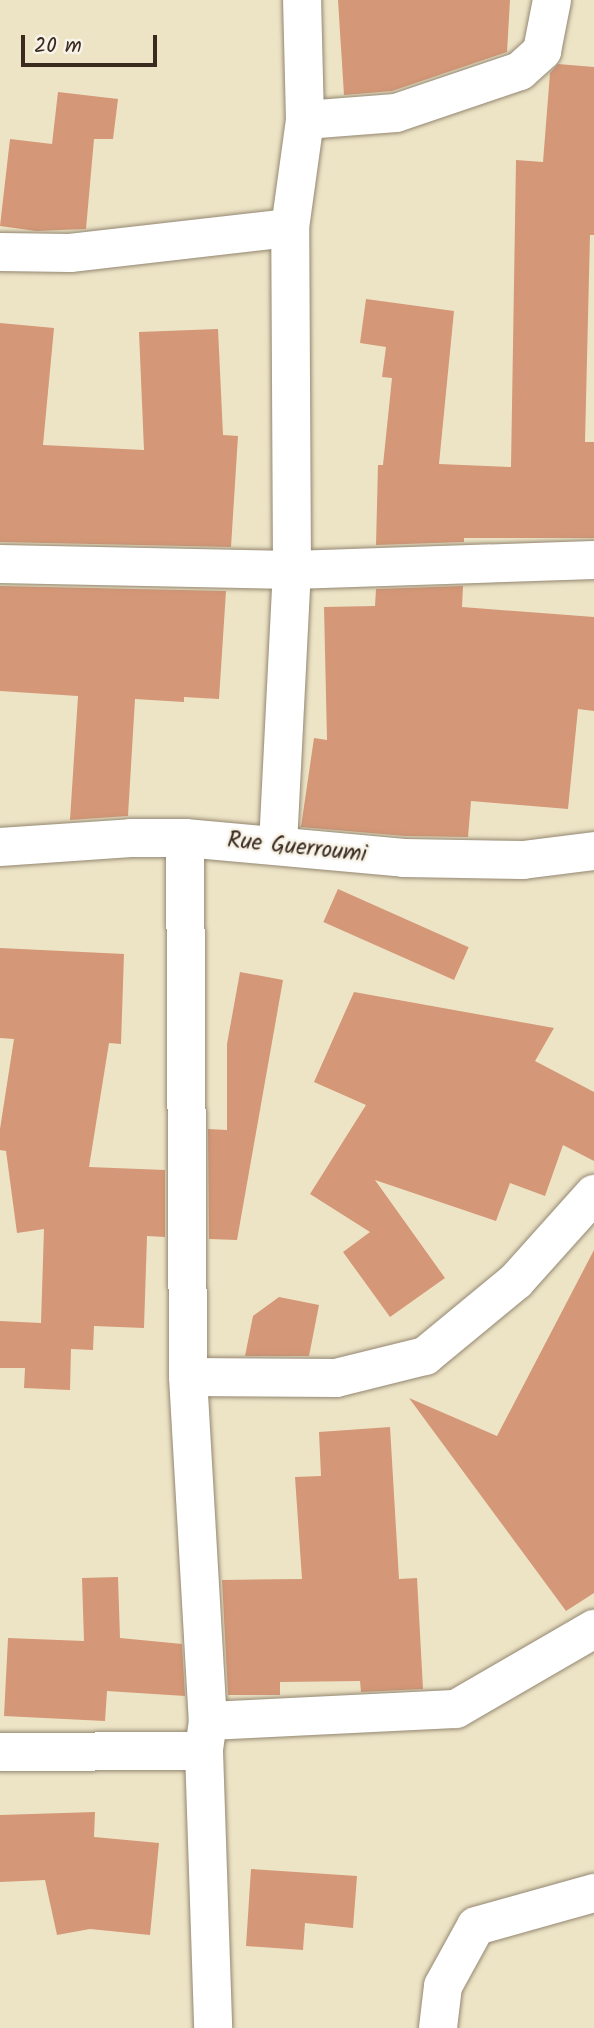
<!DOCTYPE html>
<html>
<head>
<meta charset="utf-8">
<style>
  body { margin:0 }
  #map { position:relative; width:594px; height:2028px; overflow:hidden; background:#ede4c6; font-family:Kalam,sans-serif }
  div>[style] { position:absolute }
  .building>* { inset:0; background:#d49777; transform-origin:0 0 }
  .roads { filter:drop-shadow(0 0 2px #948772) drop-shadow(0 0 2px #948772) }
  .minor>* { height:38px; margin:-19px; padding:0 19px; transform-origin:19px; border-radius:19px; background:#fff }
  span { translate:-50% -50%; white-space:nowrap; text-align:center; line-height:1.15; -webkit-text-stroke:5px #f7f3e8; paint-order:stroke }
  .street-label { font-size:23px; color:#3b2a1e }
  .scale { position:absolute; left:21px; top:35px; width:136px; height:32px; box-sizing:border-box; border:4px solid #3b2a1e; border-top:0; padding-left:9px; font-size:21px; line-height:24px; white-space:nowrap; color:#3b2a1e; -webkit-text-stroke:5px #f7f3e8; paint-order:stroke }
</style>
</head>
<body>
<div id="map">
  <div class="building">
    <div style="clip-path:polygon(338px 0,510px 0,507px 52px,392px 91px,344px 95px)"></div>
    <div style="clip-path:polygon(558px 64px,594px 67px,594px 235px,590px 235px,585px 442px,594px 442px,594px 538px,464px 538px,464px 542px,376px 545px,378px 465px,383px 465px,392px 378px,382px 377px,386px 347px,360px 343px,366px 299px,454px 311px,439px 464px,511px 467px,516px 160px,543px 162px,550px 73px)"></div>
    <div style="clip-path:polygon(58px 92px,118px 99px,113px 139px,94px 139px,86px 229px,36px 231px,0 226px,10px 139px,52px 144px)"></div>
    <div style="clip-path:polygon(0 323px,54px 328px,43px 445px,144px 450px,139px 332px,218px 329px,223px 435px,238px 436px,231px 547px,0 542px)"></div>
    <div style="clip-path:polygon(0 586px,226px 591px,219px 699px,184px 697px,184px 702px,135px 699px,128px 816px,70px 820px,78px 696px,0 691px)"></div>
    <div style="clip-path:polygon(463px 586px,462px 607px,594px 617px,594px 711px,578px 709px,568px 809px,471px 801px,468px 837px,405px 836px,301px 827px,314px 738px,327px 740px,324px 607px,375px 606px,376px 589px)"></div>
    <div style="left:338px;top:889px;width:143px;height:36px;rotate:24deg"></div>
    <div style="clip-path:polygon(0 948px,124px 954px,121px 1044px,109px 1043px,89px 1167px,165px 1170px,165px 1237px,147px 1236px,144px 1328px,94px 1326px,93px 1350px,71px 1349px,70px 1390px,24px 1388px,25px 1368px,0 1368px,0 1321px,41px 1323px,44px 1229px,17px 1233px,6px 1151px,0 1150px,0 1129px,14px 1039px,0 1038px)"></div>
    <div style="clip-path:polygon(240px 972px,283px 980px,237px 1240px,209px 1239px,208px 1129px,227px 1130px,227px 1044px)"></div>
    <div style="clip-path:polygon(354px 992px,554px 1028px,535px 1061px,594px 1092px,594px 1161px,563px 1145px,545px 1196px,510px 1183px,496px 1221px,375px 1180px,445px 1278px,390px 1317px,343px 1252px,370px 1232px,310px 1194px,366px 1105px,314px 1082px)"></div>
    <div style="clip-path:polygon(594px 1250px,594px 1593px,566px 1611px,409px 1398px,497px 1436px)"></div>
    <div style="clip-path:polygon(279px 1297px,319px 1305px,309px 1356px,245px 1356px,253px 1316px)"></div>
    <div style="clip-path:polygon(390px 1427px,399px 1579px,417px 1578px,423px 1689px,361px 1692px,360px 1681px,280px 1682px,280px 1695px,228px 1695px,222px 1580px,302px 1579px,295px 1477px,321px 1476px,319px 1432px)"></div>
    <div style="clip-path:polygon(118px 1577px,120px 1638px,182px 1644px,185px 1696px,107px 1691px,105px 1721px,4px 1716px,8px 1638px,84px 1641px,82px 1578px)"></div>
    <div style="clip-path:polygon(95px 1812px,94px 1837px,159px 1843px,150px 1935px,90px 1929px,57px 1935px,45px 1880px,0 1882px,0 1815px)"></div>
    <div style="clip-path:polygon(251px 1869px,357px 1876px,353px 1928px,305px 1923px,303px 1950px,246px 1946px)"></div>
  </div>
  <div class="roads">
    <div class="minor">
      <div style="left:305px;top:120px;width:91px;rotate:-4.4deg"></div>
      <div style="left:396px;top:113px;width:131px;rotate:-18.7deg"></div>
      <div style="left:520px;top:71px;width:30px;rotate:-42deg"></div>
      <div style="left:542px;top:51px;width:52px;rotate:-78.9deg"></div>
      <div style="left:0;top:252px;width:70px;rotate:0.8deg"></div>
      <div style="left:70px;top:253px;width:221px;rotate:-6.5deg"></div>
      <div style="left:0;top:564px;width:292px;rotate:1.2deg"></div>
      <div style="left:292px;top:570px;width:302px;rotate:-1.9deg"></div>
      <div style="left:185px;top:838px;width:539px;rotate:89.68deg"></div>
      <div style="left:188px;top:1377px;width:345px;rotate:86.7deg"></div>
      <div style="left:208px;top:1721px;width:30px;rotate:98deg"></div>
      <div style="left:204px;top:1751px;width:277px;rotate:88.1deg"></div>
      <div style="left:278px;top:845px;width:275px;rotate:-87.1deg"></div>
      <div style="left:292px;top:570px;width:342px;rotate:-90.3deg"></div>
      <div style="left:290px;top:228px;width:109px;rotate:-82.1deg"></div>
      <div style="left:305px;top:120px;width:120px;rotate:-91.4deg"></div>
      <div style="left:0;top:847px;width:131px;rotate:-3.9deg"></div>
      <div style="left:131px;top:838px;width:54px"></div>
      <div style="left:185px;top:838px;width:220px;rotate:5.2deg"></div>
      <div style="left:404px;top:858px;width:119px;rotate:1deg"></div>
      <div style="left:523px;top:860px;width:72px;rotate:-7.2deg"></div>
      <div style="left:188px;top:1377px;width:148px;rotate:0.4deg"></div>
      <div style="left:336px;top:1378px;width:92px;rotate:-13.9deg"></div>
      <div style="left:425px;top:1356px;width:118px;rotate:-39.5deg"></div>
      <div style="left:516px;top:1281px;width:117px;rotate:-48.1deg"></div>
      <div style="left:208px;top:1721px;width:248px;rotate:-2.8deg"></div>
      <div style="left:456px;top:1709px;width:160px;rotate:-30.1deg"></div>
      <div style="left:0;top:1752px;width:204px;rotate:-0.3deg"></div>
      <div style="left:438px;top:2028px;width:42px;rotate:-83.2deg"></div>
      <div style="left:443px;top:1986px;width:68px;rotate:-61.2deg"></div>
      <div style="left:476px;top:1926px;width:123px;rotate:-15.6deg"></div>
    </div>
  </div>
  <div class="street-label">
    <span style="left:297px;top:848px;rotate:6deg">Rue Guerroumi</span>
  </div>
  <div class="scale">20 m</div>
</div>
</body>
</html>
